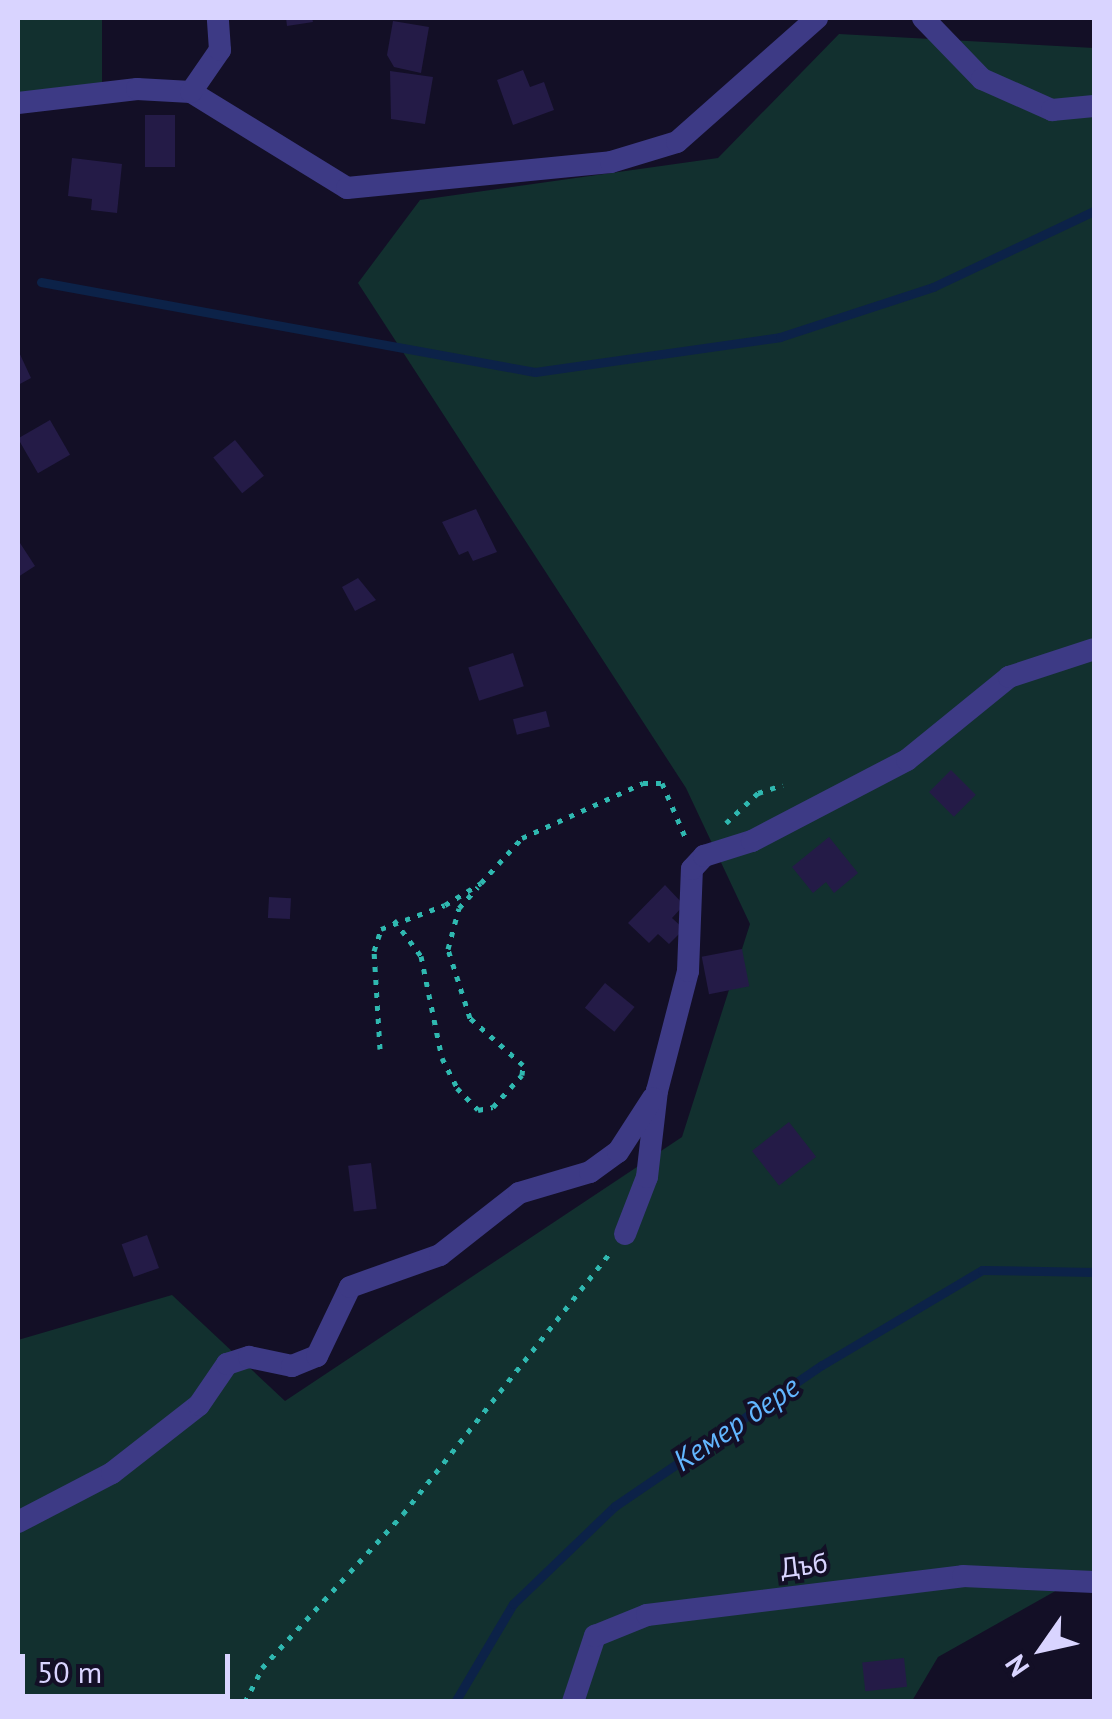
<!DOCTYPE html>
<html>
<head>
<meta charset="utf-8">
<style>
  body { margin:0 }
  #map { position:relative; width:1112px; height:1719px; overflow:hidden; background:#130f26; font-family:"PT Sans",sans-serif }
  div>[style] { position:absolute }
  .green>* { inset:0; background:#12302f; transform-origin:0 0 }
  .stream>* { height:9px; margin:-4.5px; padding:0 4.5px; transform-origin:4.5px; border-radius:4.5px; background:#0c2248 }
  .building>* { inset:0; background:#241b47; transform-origin:0 0 }
  .path>* { height:5px; margin-top:-2.5px; transform-origin:0; background:repeating-linear-gradient(90deg,#2fb8b0 0 5px,transparent 0 13px) }
  .minor>* { height:22px; margin:-11px; padding:0 11px; transform-origin:11px; border-radius:11px; background:#3d3a85 }
  span { translate:-50% -50%; white-space:nowrap; text-align:center; line-height:1.15; -webkit-text-stroke:8px #130f26; paint-order:stroke }
  .street-label { font-size:28px; color:#d9d4ff }
  .water-label { font-size:30px; color:#62b6ff; font-style:italic }
  .frame { position:absolute; inset:0; border:20px solid #d9d4ff; pointer-events:none }
  .north { position:absolute; left:992px; top:1599px; width:100px; height:100px; -webkit-text-stroke:8px #130f26; paint-order:stroke; rotate:236deg; font-size:28px; font-weight:700; line-height:40px; text-align:center; color:#d9d4ff }
  .north::after { content:''; display:block; margin:auto; width:35px; height:45px; background:#d9d4ff; clip-path:polygon(50% 0,100% 100%,50% 72%,0 100%) }
  .scale { position:absolute; left:20px; top:1654px; width:210px; height:45px; box-sizing:border-box; border:5px solid #d9d4ff; border-top:0; padding-left:12px; font-size:30px; line-height:35px; white-space:nowrap; color:#d9d4ff; -webkit-text-stroke:8px #130f26; paint-order:stroke }
</style>
</head>
<body>
<div id="map">
  <div class="green">
    <div style="left:18px;top:18px;width:84px;height:85px"></div>
    <div style="clip-path:polygon(839px 34px,1094px 48px,1094px 1582px,1075px 1580px,938px 1657px,912px 1701px,18px 1702px,18px 1340px,172px 1295px,285px 1401px,682px 1137px,750px 924px,686px 788px,358px 283px,420px 200px,718px 158px)"></div>
  </div>
  <div class="stream">
    <div style="left:41px;top:282px;width:502px;rotate:10.33deg"></div>
    <div style="left:535px;top:372px;width:247px;rotate:-8.1deg"></div>
    <div style="left:780px;top:337px;width:161px;rotate:-18.1deg"></div>
    <div style="left:933px;top:287px;width:178px;rotate:-25.3deg"></div>
    <div style="left:455px;top:1702px;width:114px;rotate:-59.4deg"></div>
    <div style="left:513px;top:1604px;width:141px;rotate:-43.9deg"></div>
    <div style="left:615px;top:1506px;width:250px;rotate:-34.3deg"></div>
    <div style="left:822px;top:1365px;width:186px;rotate:-30.7deg"></div>
    <div style="left:982px;top:1270px;width:112px;rotate:1deg"></div>
  </div>
  <div class="building">
    <div style="clip-path:polygon(286px 18px,312px 18px,313px 22px,287px 26px)"></div>
    <div style="clip-path:polygon(393px 21px,429px 27px,421px 73px,394px 67px,387px 55px)"></div>
    <div style="clip-path:polygon(523px 70px,530px 87px,544px 82px,554px 110px,513px 125px,497px 80px)"></div>
    <div style="clip-path:polygon(390px 71px,433px 77px,425px 124px,391px 119px)"></div>
    <div style="left:145px;top:115px;width:30px;height:52px"></div>
    <div style="clip-path:polygon(72px 158px,122px 164px,117px 213px,91px 210px,92px 199px,68px 196px)"></div>
    <div style="clip-path:polygon(18px 350px,31px 378px,18px 385px)"></div>
    <div style="left:50px;top:420px;width:40px;height:37px;rotate:60deg"></div>
    <div style="left:235px;top:440px;width:46px;height:28px;rotate:51deg"></div>
    <div style="clip-path:polygon(476px 509px,497px 552px,473px 561px,468px 551px,459px 555px,442px 522px)"></div>
    <div style="clip-path:polygon(20px 543px,35px 566px,18px 577px,18px 544px)"></div>
    <div style="clip-path:polygon(358px 578px,376px 600px,355px 611px,342px 587px)"></div>
    <div style="left:513px;top:653px;width:35px;height:47px;rotate:72deg"></div>
    <div style="left:546px;top:711px;width:16px;height:34px;rotate:76deg"></div>
    <div style="left:951px;top:770px;width:35px;height:31px;rotate:45deg"></div>
    <div style="clip-path:polygon(829px 837px,858px 873px,834px 893px,826px 882px,813px 893px,792px 867px)"></div>
    <div style="clip-path:polygon(665px 885px,684px 905px,672px 918px,684px 929px,669px 944px,658px 934px,649px 943px,628px 923px)"></div>
    <div style="left:269px;top:897px;width:22px;height:21px;rotate:3deg"></div>
    <div style="left:742px;top:949px;width:38px;height:41px;rotate:79deg"></div>
    <div style="left:605px;top:983px;width:38px;height:32px;rotate:39deg"></div>
    <div style="left:789px;top:1122px;width:44px;height:47px;rotate:52deg"></div>
    <div style="left:371px;top:1163px;width:46px;height:23px;rotate:83deg"></div>
    <div style="left:147px;top:1235px;width:35px;height:27px;rotate:70deg"></div>
    <div style="left:904px;top:1658px;width:29px;height:42px;rotate:84deg"></div>
  </div>
  <div class="path">
    <div style="left:726px;top:823px;width:44px;rotate:-43.2deg"></div>
    <div style="left:758px;top:793px;width:26px;rotate:-18deg"></div>
    <div style="left:394px;top:920px;width:45px;rotate:53.1deg"></div>
    <div style="left:421px;top:956px;width:104px;rotate:78.4deg"></div>
    <div style="left:442px;top:1058px;width:34px;rotate:63deg"></div>
    <div style="left:457px;top:1088px;width:30px;rotate:46deg"></div>
    <div style="left:478px;top:1110px;width:15px;rotate:-11deg"></div>
    <div style="left:493px;top:1107px;width:43px;rotate:-47.8deg"></div>
    <div style="left:522px;top:1075px;width:10px;rotate:-84deg"></div>
    <div style="left:523px;top:1065px;width:71px;rotate:-138.4deg"></div>
    <div style="left:470px;top:1018px;width:72px;rotate:-107.7deg"></div>
    <div style="left:448px;top:949px;width:42px;rotate:-75deg"></div>
    <div style="left:459px;top:908px;width:28px;rotate:-48deg"></div>
    <div style="left:380px;top:1049px;width:98px;rotate:-93.5deg"></div>
    <div style="left:374px;top:951px;width:23px;rotate:-72deg"></div>
    <div style="left:381px;top:929px;width:68px;rotate:-20.6deg"></div>
    <div style="left:445px;top:905px;width:42px;rotate:-31.4deg"></div>
    <div style="left:481px;top:883px;width:61px;rotate:-47.7deg"></div>
    <div style="left:522px;top:838px;width:133px;rotate:-24.4deg"></div>
    <div style="left:643px;top:783px;width:19px"></div>
    <div style="left:662px;top:783px;width:61px;rotate:66.8deg"></div>
    <div style="left:245px;top:1702px;width:38px;rotate:-63deg"></div>
    <div style="left:262px;top:1668px;width:209px;rotate:-47.5deg"></div>
    <div style="left:403px;top:1514px;width:335px;rotate:-51.6deg"></div>
  </div>
  <div class="minor">
    <div style="left:923px;top:18px;width:85px;rotate:46deg"></div>
    <div style="left:982px;top:79px;width:77px;rotate:23.9deg"></div>
    <div style="left:1052px;top:110px;width:42px;rotate:-5.4deg"></div>
    <div style="left:191px;top:92px;width:183px;rotate:31.6deg"></div>
    <div style="left:347px;top:188px;width:265px;rotate:-5.6deg"></div>
    <div style="left:611px;top:162px;width:69px;rotate:-16.9deg"></div>
    <div style="left:677px;top:142px;width:187px;rotate:-41.5deg"></div>
    <div style="left:18px;top:103px;width:120px;rotate:-6.7deg"></div>
    <div style="left:137px;top:89px;width:54px;rotate:3.2deg"></div>
    <div style="left:191px;top:92px;width:51px;rotate:-55.4deg"></div>
    <div style="left:220px;top:50px;width:32px;rotate:-94deg"></div>
    <div style="left:625px;top:1234px;width:61px;rotate:-68.9deg"></div>
    <div style="left:647px;top:1177px;width:87px;rotate:-83.4deg"></div>
    <div style="left:657px;top:1091px;width:124px;rotate:-75.5deg"></div>
    <div style="left:688px;top:971px;width:102px;rotate:-87.8deg"></div>
    <div style="left:692px;top:869px;width:18px;rotate:-47deg"></div>
    <div style="left:704px;top:856px;width:50px;rotate:-17.4deg"></div>
    <div style="left:752px;top:841px;width:175px;rotate:-27.6deg"></div>
    <div style="left:907px;top:760px;width:132px;rotate:-39.1deg"></div>
    <div style="left:1009px;top:677px;width:89px;rotate:-18.2deg"></div>
    <div style="left:18px;top:1522px;width:106px;rotate:-27.5deg"></div>
    <div style="left:112px;top:1473px;width:110px;rotate:-38deg"></div>
    <div style="left:199px;top:1405px;width:50px;rotate:-55.7deg"></div>
    <div style="left:227px;top:1364px;width:23px;rotate:-18deg"></div>
    <div style="left:249px;top:1357px;width:44px;rotate:11.8deg"></div>
    <div style="left:292px;top:1366px;width:27px;rotate:-22deg"></div>
    <div style="left:317px;top:1356px;width:76px;rotate:-64.4deg"></div>
    <div style="left:350px;top:1287px;width:96px;rotate:-19.6deg"></div>
    <div style="left:440px;top:1255px;width:100px;rotate:-38.1deg"></div>
    <div style="left:519px;top:1193px;width:74px;rotate:-16.5deg"></div>
    <div style="left:590px;top:1172px;width:34px;rotate:-36deg"></div>
    <div style="left:618px;top:1152px;width:64px;rotate:-57.1deg"></div>
    <div style="left:573px;top:1702px;width:70px;rotate:-71.6deg"></div>
    <div style="left:595px;top:1636px;width:56px;rotate:-22deg"></div>
    <div style="left:647px;top:1615px;width:318px;rotate:-7deg"></div>
    <div style="left:963px;top:1576px;width:131px;rotate:2.6deg"></div>
  </div>
  <div class="street-label">
    <span style="left:804px;top:1565px;rotate:-7deg">Дъб</span>
  </div>
  <div class="water-label">
    <span style="left:736px;top:1423px;rotate:-34deg">Кемер дере</span>
  </div>
  <div class="frame"></div>
  <div class="north">N</div>
  <div class="scale">50 m</div>
</div>
</body>
</html>
